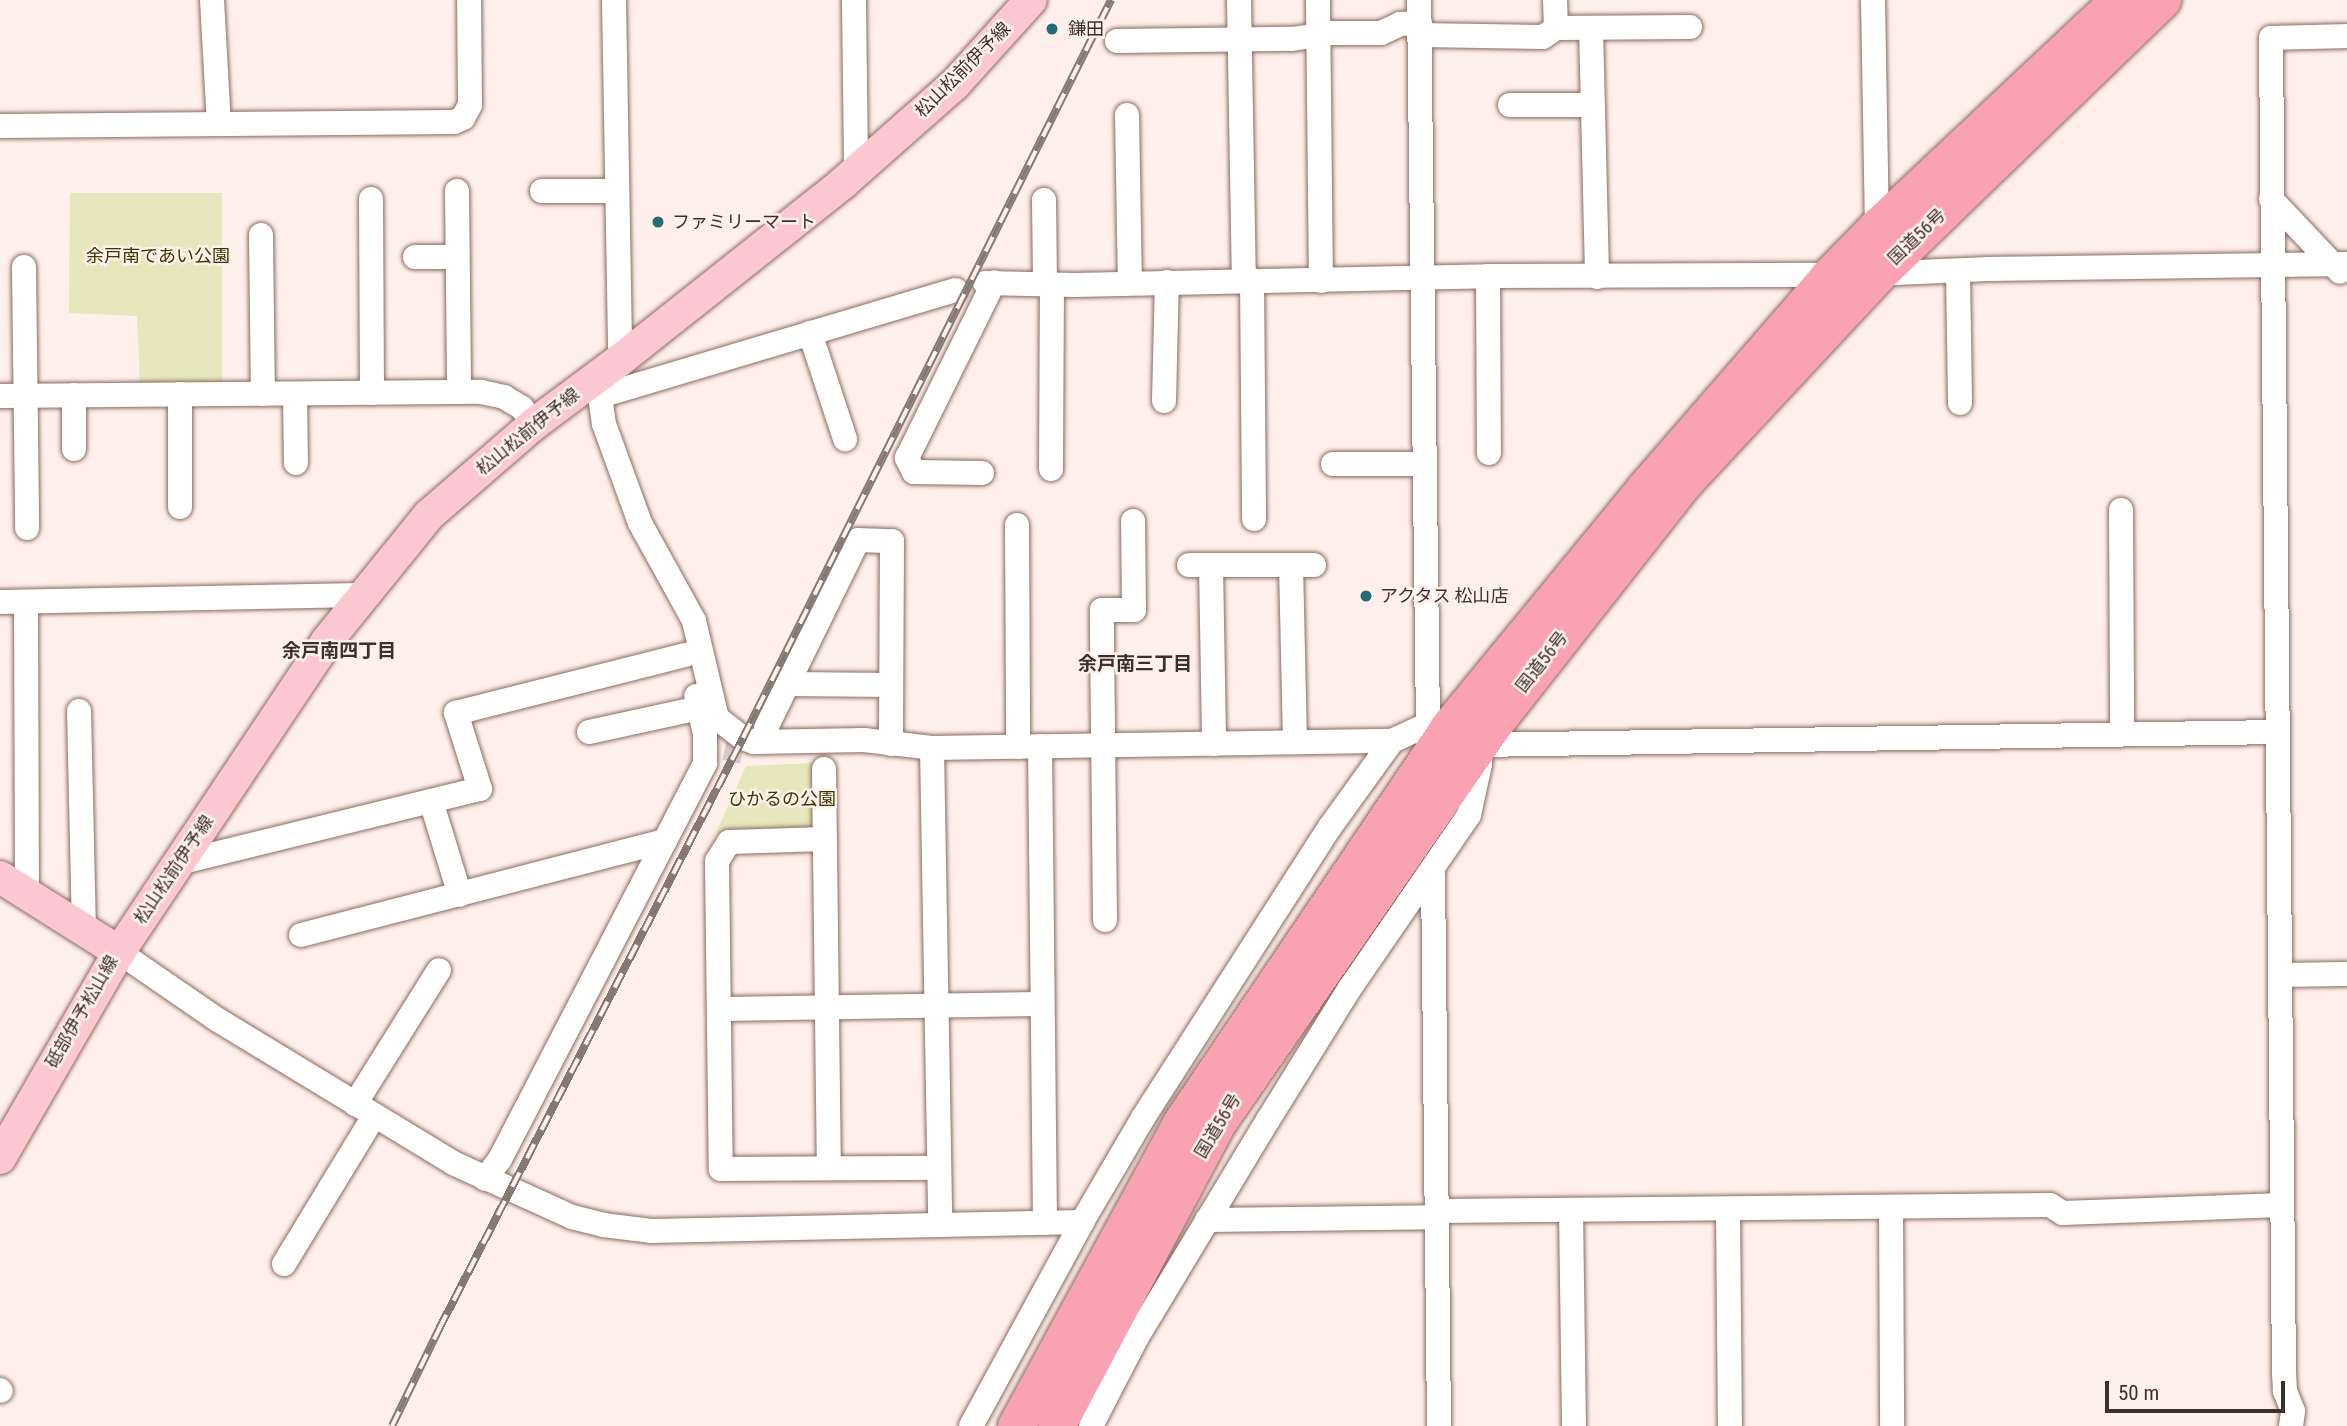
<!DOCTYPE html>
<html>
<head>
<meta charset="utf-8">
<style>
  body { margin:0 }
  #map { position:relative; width:2347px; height:1426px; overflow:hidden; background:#fff0eb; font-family:"Roboto Condensed","Noto Sans JP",sans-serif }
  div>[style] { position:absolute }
  .green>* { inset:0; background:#e6e7bd }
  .minor-tunnel>* { height:24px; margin-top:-12px; transform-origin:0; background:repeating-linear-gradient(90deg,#d8cac5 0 24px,transparent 0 36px) }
  .roads { filter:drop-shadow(0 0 2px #8a6b5f) drop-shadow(0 0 2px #8a6b5f) }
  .minor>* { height:24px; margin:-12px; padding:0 12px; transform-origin:12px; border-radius:12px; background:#fff }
  .major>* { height:32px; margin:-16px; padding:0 16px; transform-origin:16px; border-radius:16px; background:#fbc7d1 }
  .highway>* { height:37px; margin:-18.5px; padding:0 18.5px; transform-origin:18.5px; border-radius:18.5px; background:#f8a2b2 }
  .rail>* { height:8px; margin-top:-4px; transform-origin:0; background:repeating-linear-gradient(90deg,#fff0eb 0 16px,#867873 0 32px); box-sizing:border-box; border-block:2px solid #867873 }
  .dots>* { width:19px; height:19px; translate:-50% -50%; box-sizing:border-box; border:4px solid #fff0eb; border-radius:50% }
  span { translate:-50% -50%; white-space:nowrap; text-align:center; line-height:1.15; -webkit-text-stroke:5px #fff0eb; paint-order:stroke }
  .poi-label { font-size:18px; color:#3d302b }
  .left { translate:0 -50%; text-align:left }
  .street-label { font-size:18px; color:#3d302b }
  .park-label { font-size:18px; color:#393800 }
  .neighbourhood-label { font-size:19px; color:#3d302b; font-weight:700 }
  .scale { position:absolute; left:2105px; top:1381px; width:180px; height:32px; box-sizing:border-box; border:4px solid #3d302b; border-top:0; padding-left:9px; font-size:21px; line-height:24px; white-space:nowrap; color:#3d302b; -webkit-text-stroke:5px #fff0eb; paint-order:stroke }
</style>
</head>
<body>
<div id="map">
  <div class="green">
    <div style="clip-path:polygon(70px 193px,222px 193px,222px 384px,140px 385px,137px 316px,69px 313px)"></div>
    <div style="clip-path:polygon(816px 763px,817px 834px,716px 833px,746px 766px)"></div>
  </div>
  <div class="minor-tunnel">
    <div style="left:725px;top:748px;width:18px;rotate:13deg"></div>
  </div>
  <div class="roads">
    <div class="minor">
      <div style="left:212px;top:0;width:124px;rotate:86.8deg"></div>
      <div style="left:614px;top:0;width:360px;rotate:89deg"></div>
      <div style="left:854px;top:0;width:171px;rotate:89.3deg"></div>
      <div style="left:1239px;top:0;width:280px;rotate:89deg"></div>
      <div style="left:1318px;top:0;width:281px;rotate:89.4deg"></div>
      <div style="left:1419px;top:0;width:724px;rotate:89.29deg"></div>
      <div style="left:1555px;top:0;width:28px;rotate:88deg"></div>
      <div style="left:1556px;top:28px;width:134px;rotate:-0.4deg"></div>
      <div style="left:1873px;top:0;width:227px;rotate:89deg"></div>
      <div style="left:1591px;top:28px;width:249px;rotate:88.6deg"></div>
      <div style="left:1420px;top:35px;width:123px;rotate:0.9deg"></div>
      <div style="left:1543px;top:37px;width:16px;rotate:-35deg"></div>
      <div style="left:1117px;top:41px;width:175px;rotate:-0.7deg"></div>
      <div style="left:1292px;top:39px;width:40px;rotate:-8.5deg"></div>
      <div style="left:1332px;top:33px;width:49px"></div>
      <div style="left:1381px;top:33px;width:21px;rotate:-25deg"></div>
      <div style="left:1400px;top:24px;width:20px;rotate:-3deg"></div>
      <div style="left:1510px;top:105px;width:83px"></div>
      <div style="left:1127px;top:115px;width:168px;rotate:89deg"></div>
      <div style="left:0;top:126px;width:454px;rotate:-0.5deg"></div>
      <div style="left:454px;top:122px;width:10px;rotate:-24deg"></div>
      <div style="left:463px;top:118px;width:15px;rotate:-62deg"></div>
      <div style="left:470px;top:105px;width:105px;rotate:-90.5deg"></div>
      <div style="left:457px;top:191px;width:201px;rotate:89.4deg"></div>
      <div style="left:542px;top:191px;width:75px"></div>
      <div style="left:371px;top:199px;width:194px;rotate:89.7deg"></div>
      <div style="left:2271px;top:199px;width:100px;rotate:46.6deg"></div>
      <div style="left:1044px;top:200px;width:84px;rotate:89.3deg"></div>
      <div style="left:261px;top:235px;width:159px;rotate:89.3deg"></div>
      <div style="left:415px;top:257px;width:42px"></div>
      <div style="left:24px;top:267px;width:261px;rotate:89.3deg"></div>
      <div style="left:1958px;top:272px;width:131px;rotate:89.1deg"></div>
      <div style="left:1872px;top:274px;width:116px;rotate:-2.5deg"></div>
      <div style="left:1988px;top:269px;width:359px;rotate:-0.8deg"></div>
      <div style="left:1488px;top:276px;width:177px;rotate:89.7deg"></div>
      <div style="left:1252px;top:280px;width:239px;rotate:89.5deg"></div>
      <div style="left:985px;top:283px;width:89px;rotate:1.3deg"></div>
      <div style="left:1074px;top:285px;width:414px;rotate:-1.2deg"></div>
      <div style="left:1488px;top:276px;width:348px;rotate:-0.2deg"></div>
      <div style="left:810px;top:333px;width:112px;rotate:71.7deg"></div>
      <div style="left:591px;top:382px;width:17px;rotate:57deg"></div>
      <div style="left:600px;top:396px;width:28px;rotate:82deg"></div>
      <div style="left:604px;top:424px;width:105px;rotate:70deg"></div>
      <div style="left:640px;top:523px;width:112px;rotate:61.1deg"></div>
      <div style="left:694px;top:621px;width:100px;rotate:76.7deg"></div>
      <div style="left:717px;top:718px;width:33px;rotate:38deg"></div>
      <div style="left:743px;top:738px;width:12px;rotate:20deg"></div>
      <div style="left:754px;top:742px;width:110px;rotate:-1deg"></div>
      <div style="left:864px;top:740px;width:68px;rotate:6.7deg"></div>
      <div style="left:932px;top:748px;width:460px;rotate:-0.9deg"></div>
      <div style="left:295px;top:394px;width:69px;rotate:89.2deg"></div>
      <div style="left:0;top:396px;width:481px;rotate:-0.5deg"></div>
      <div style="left:481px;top:392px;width:24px;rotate:12deg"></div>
      <div style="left:504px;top:397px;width:21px;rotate:31deg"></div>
      <div style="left:522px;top:408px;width:20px;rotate:53deg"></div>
      <div style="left:600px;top:396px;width:371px;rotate:-16.6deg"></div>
      <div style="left:1164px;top:401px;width:119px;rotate:-88.6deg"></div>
      <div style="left:74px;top:449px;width:54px;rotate:-90deg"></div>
      <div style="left:1333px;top:464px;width:92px"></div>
      <div style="left:1051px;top:469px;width:185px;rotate:-89.7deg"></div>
      <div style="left:982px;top:473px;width:68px;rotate:-179.2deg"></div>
      <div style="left:914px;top:472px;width:16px;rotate:-117deg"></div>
      <div style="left:907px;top:458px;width:196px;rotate:-63.7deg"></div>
      <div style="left:180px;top:507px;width:113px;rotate:-90deg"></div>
      <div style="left:2121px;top:510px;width:224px;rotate:89.7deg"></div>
      <div style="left:1017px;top:525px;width:222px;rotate:89.7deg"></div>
      <div style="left:1189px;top:565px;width:125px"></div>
      <div style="left:1211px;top:565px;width:179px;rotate:89deg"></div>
      <div style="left:1291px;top:565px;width:177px;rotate:88.7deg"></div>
      <div style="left:0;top:602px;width:361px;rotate:-1.1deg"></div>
      <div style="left:26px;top:602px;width:292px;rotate:89.8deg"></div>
      <div style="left:788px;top:684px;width:103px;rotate:0.6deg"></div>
      <div style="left:79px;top:711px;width:219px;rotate:88.7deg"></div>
      <div style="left:766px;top:728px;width:209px;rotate:-63.9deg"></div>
      <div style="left:858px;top:540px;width:34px;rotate:2deg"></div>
      <div style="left:892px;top:541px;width:203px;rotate:90.3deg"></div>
      <div style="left:589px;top:732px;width:113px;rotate:-12.3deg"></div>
      <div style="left:1040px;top:746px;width:477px;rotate:89.4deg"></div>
      <div style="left:932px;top:748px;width:477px;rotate:89deg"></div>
      <div style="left:824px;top:769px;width:399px;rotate:89.3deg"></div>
      <div style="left:431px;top:801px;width:98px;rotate:72.9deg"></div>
      <div style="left:825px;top:839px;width:96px;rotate:178.2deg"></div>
      <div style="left:729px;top:842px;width:22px;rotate:122deg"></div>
      <div style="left:717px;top:861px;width:308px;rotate:89.3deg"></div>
      <div style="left:721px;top:1169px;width:218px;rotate:-0.3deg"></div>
      <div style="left:178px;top:863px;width:311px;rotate:-13.8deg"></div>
      <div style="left:480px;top:789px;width:80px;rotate:-107.5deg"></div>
      <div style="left:456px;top:713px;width:237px;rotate:-14.2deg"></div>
      <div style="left:1433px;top:871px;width:555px;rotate:89.38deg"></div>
      <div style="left:1105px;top:920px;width:310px;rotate:-90.6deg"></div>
      <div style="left:1102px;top:610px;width:32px"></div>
      <div style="left:1134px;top:610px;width:89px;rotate:-90.6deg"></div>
      <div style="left:301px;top:935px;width:376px;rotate:-14.5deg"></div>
      <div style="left:119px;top:952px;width:120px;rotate:34.5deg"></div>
      <div style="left:218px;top:1020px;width:275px;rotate:31.3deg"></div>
      <div style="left:453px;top:1163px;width:131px;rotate:24.4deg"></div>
      <div style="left:572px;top:1217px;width:32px;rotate:14deg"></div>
      <div style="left:603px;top:1225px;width:48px;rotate:7.1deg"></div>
      <div style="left:651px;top:1231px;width:431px;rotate:-1.2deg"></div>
      <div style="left:2280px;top:975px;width:67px;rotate:-0.9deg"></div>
      <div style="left:720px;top:1009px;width:322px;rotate:-0.9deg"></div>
      <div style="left:355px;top:1104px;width:158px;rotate:-57.9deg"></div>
      <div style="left:485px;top:1179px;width:25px;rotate:-53deg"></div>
      <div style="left:500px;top:1159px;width:446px;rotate:-62.6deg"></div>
      <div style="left:705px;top:763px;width:29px;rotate:-90deg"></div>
      <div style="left:705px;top:734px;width:39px;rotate:-103deg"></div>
      <div style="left:1891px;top:1207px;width:219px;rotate:89.7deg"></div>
      <div style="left:1728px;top:1209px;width:217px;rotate:89.5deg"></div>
      <div style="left:1571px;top:1210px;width:216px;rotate:89.2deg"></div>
      <div style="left:1438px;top:1211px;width:612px;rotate:-0.56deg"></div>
      <div style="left:2050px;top:1205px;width:15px;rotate:32deg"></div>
      <div style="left:2063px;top:1213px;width:219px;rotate:-2.1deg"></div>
      <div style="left:1207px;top:1220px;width:231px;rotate:-0.7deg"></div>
      <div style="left:284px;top:1264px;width:173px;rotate:-58.7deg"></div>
      <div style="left:0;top:1390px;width:1px;rotate:45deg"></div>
      <div style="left:971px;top:1426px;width:232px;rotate:-61.4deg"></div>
      <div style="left:1082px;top:1222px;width:121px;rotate:-59.6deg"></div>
      <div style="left:1143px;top:1118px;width:346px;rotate:-57.3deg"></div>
      <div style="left:1330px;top:827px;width:106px;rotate:-54.2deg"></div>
      <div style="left:1392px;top:741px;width:40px;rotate:-25deg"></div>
      <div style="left:1428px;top:724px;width:20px;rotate:11deg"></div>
      <div style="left:1091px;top:1426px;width:100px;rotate:-62.7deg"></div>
      <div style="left:1137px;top:1337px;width:253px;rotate:-58.9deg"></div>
      <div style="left:1268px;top:1120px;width:155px;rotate:-58.2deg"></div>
      <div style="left:1350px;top:988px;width:210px;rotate:-55.5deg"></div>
      <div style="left:1469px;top:815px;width:52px;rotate:-77.8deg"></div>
      <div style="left:1480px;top:764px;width:19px;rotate:-99deg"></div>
      <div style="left:1477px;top:745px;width:801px;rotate:-0.93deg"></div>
      <div style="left:2291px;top:1426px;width:15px;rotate:-82deg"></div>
      <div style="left:2293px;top:1411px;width:22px;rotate:-112deg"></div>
      <div style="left:2285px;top:1391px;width:17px;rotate:-93deg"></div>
      <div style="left:2284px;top:1374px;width:1336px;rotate:-90.56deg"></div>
      <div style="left:2271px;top:38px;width:76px;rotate:-1.5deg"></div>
    </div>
    <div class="major">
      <div style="left:0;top:877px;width:141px;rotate:32.2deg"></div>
      <div style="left:0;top:1158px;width:238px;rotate:-60deg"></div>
      <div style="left:119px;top:952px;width:374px;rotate:-56.2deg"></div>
      <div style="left:327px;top:641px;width:162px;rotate:-51deg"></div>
      <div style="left:429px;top:515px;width:139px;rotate:-40.9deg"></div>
      <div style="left:534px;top:424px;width:107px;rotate:-36.7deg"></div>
      <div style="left:620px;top:360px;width:285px;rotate:-38.4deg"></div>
      <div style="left:843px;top:183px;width:149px;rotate:-41.5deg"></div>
      <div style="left:955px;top:84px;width:113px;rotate:-47.9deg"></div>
    </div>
    <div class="highway">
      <div style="left:1016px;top:1426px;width:345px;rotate:-61.4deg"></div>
      <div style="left:1181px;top:1123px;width:477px;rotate:-55.9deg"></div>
      <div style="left:1448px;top:728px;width:310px;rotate:-50.6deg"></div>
      <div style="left:1645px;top:488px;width:281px;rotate:-49deg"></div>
      <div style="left:1829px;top:276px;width:69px;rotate:-45.6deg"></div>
      <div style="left:1877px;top:227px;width:332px;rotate:-43.2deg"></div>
      <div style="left:1056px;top:1426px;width:343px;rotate:-62deg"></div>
      <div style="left:1217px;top:1123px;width:483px;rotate:-55.3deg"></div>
      <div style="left:1492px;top:726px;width:310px;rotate:-51.8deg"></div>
      <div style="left:1684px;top:482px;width:284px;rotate:-47deg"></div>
      <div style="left:1878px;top:274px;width:395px;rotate:-44deg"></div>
    </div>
  </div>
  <div class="rail">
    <div style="left:392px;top:1426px;width:108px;rotate:-64.1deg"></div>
    <div style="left:439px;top:1329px;width:665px;rotate:-62.78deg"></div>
    <div style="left:743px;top:738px;width:825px;rotate:-63.5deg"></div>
  </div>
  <div class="dots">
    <div style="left:1052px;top:29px;background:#246d78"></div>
    <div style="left:658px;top:222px;background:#246d78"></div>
    <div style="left:1366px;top:596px;background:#246d78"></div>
  </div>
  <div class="poi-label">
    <span class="left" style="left:1068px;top:29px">鎌田</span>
    <span class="left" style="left:672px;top:222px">ファミリーマート</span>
    <span class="left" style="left:1380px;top:596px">アクタス 松山店</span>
  </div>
  <div class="street-label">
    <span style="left:963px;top:70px;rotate:-45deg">松山松前伊予線</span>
    <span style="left:1917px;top:237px;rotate:-44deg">国道56号</span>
    <span style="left:528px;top:432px;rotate:-39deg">松山松前伊予線</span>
    <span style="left:1542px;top:662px;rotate:-52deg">国道56号</span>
    <span style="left:174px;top:870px;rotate:-56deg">松山松前伊予線</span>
    <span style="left:82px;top:1012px;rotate:-60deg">砥部伊予松山線</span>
    <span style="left:1218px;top:1126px;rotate:-59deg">国道56号</span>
  </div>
  <div class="park-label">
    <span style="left:158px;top:256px">余戸南であい公園</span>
    <span style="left:782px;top:799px">ひかるの公園</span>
  </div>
  <div class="neighbourhood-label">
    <span style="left:339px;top:651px">余戸南四丁目</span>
    <span style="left:1135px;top:664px">余戸南三丁目</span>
  </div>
  <div class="scale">50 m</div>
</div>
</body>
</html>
